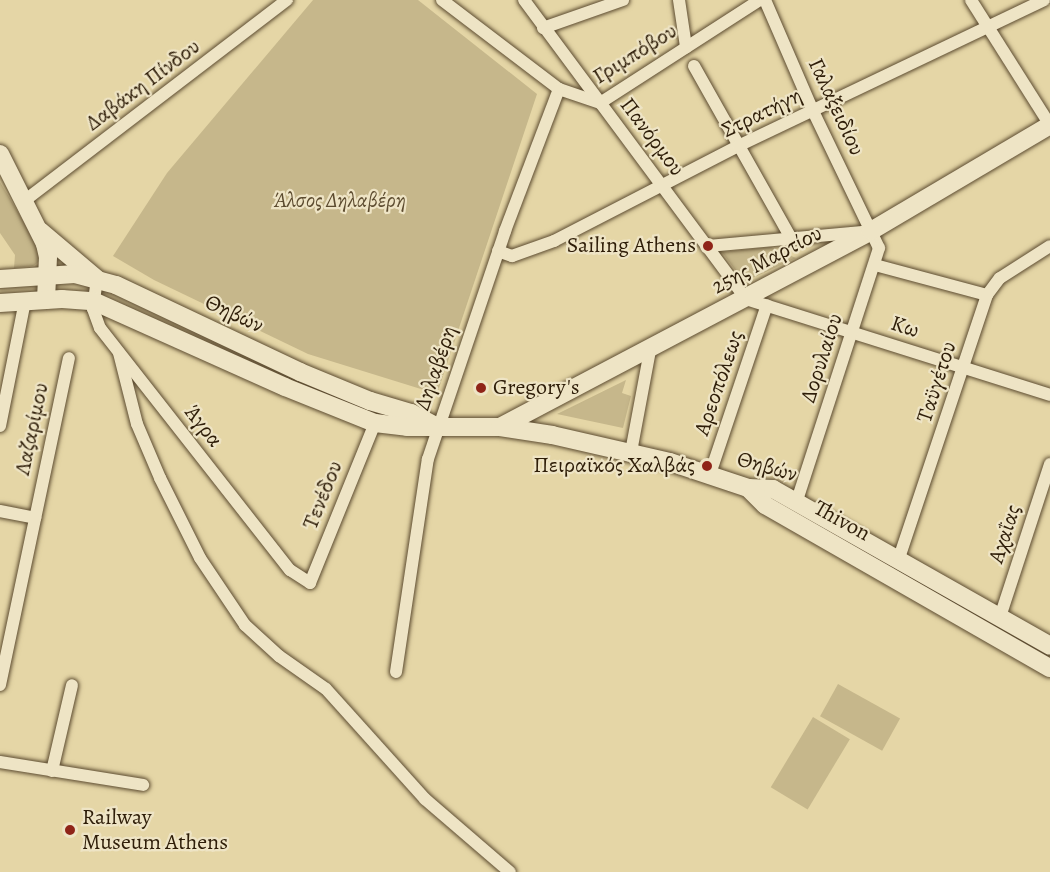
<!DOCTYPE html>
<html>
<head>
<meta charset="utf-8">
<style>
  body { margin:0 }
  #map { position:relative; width:1050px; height:872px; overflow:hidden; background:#e5d6a6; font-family:Alegreya,serif }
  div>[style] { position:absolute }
  .green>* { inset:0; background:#c6b78b; transform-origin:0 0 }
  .roads { filter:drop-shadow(0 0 2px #5c4b30) drop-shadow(0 0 2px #5c4b30) }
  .street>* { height:12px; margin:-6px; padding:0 6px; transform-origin:6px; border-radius:6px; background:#eee4c5 }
  .secondary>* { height:18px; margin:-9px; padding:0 9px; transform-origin:9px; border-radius:9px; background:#eee4c5 }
  .dots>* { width:16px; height:16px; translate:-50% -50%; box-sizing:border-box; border:3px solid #eee4c5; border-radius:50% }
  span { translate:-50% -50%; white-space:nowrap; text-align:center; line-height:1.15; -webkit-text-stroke:4.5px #eee4c5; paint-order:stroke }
  .street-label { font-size:22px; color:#2e1d08 }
  .park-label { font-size:22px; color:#5c4b2f; font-style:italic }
  .poi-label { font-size:22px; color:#2e1d08 }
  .right { translate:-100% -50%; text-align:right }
  .left { translate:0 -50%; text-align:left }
</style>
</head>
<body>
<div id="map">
  <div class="green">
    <div style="clip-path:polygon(313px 0,418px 0,537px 94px,437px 394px,308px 354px,154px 280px,113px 256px,167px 173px)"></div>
    <div style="clip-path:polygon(0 182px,41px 251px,40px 261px,33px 266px,14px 268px,15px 255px,0 233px)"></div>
    <div style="clip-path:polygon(771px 247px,796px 258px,744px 282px,722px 252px)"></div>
    <div style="clip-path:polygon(626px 380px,622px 393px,631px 396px,623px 428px,557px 414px)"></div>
    <div style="left:838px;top:684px;width:71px;height:37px;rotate:29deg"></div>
    <div style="left:813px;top:717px;width:43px;height:82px;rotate:31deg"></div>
  </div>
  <div class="roads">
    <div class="street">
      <div style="left:442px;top:0;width:147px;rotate:37.3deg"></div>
      <div style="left:559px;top:89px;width:43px;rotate:18.9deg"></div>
      <div style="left:600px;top:103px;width:190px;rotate:-32.8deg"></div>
      <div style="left:524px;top:0;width:372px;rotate:53.4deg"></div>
      <div style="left:746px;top:299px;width:319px;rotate:17.5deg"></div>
      <div style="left:679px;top:0;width:48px;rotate:81.5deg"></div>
      <div style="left:765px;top:0;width:121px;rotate:66.6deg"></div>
      <div style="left:813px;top:111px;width:152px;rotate:64.3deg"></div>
      <div style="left:879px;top:248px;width:265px;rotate:108deg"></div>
      <div style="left:971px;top:0;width:148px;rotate:57.7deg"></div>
      <div style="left:543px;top:28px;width:85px;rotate:-19.3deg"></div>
      <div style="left:694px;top:66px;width:197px;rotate:60.6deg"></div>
      <div style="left:24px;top:201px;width:331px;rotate:-37.4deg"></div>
      <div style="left:708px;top:246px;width:155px;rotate:-5.2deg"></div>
      <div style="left:498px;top:251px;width:15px;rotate:20deg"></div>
      <div style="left:512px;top:256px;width:45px;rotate:-19.7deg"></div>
      <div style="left:554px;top:241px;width:207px;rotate:-27.3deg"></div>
      <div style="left:738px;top:146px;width:339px;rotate:-25.5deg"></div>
      <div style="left:875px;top:265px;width:116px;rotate:15deg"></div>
      <div style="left:97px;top:279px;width:30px;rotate:98deg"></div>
      <div style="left:93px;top:309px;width:20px;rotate:70deg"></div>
      <div style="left:100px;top:328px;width:308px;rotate:51.9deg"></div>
      <div style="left:290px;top:570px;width:24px;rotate:33deg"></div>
      <div style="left:310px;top:583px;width:173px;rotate:-67.9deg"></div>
      <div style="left:119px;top:353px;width:73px;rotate:75.8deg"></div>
      <div style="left:137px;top:424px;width:59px;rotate:66.9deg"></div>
      <div style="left:160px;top:478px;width:89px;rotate:63.4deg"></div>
      <div style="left:200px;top:558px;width:81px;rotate:56.1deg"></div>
      <div style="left:245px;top:625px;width:46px;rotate:42.4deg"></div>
      <div style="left:279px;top:656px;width:57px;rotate:35.1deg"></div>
      <div style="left:326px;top:689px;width:148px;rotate:48deg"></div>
      <div style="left:425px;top:799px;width:112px;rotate:40.7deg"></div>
      <div style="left:0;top:426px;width:127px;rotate:-78.7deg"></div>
      <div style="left:631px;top:452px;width:104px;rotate:-79.4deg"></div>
      <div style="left:710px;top:474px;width:178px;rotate:-71.4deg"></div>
      <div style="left:0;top:511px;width:36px;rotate:11deg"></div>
      <div style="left:899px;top:558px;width:277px;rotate:-71.5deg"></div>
      <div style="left:987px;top:295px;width:21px;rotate:-53deg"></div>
      <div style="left:1000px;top:278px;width:59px;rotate:-32.6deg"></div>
      <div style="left:1000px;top:617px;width:161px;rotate:-71.9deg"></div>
      <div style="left:396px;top:672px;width:215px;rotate:-81.5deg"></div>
      <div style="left:428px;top:459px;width:241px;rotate:-71.3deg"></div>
      <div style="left:505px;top:231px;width:152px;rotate:-69.2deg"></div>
      <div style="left:0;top:685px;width:334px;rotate:-78.1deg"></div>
      <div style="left:0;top:762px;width:145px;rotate:9.1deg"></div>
      <div style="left:52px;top:771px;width:88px;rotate:-76.9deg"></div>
    </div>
    <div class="secondary">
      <div style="left:0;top:154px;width:101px;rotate:63.4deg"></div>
      <div style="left:45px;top:244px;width:13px;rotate:77deg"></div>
      <div style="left:48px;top:257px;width:43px;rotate:92.7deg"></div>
      <div style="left:40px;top:231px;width:75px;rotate:40.1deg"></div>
      <div style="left:0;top:279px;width:75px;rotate:-3.8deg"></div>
      <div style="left:75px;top:274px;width:42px;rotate:15deg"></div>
      <div style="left:116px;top:285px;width:204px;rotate:25.3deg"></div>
      <div style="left:300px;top:372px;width:76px;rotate:22.5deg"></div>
      <div style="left:370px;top:401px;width:43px;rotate:16.3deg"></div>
      <div style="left:411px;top:413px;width:26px;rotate:28deg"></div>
      <div style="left:0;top:303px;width:62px;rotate:-3.7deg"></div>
      <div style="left:62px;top:299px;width:31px;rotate:4deg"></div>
      <div style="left:93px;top:301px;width:210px;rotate:24.1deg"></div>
      <div style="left:285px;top:387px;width:97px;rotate:21.8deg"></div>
      <div style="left:375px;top:423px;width:32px;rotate:7deg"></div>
      <div style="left:407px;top:427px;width:93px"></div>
      <div style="left:500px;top:427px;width:53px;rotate:8.7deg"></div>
      <div style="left:552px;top:435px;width:121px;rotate:12.9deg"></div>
      <div style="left:670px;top:462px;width:82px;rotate:18.4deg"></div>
      <div style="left:748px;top:488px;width:25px;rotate:2deg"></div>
      <div style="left:773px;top:489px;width:318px;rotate:29.5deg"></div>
      <div style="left:500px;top:427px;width:420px;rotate:-27.8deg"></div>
      <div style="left:871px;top:231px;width:208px;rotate:-30.6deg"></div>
      <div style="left:748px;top:488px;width:24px;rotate:45deg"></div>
      <div style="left:765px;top:505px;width:328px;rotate:29.8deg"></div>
    </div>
  </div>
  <div class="dots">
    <div style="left:708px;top:246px;background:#8f2418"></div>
    <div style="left:481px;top:388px;background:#8f2418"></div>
    <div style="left:707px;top:466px;background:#8f2418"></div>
    <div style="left:70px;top:830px;background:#8f2418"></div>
  </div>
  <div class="street-label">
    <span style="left:635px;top:54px;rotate:-32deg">Γριμπόβου</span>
    <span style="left:143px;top:85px;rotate:-37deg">Δαβάκη Πίνδου</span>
    <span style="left:836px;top:107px;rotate:65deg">Γαλαξειδίου</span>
    <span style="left:762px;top:113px;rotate:-26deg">Στρατήγη</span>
    <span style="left:652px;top:137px;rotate:53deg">Πανόρμου</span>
    <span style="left:767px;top:260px;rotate:-28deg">25ης Μαρτίου</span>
    <span style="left:234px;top:314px;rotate:25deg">Θηβών</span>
    <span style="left:905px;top:327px;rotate:18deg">Κω</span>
    <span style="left:822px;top:358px;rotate:-72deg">Δορυλαίου</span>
    <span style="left:436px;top:368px;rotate:-71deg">Δηλαβέρη</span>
    <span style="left:937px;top:382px;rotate:-72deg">Ταϋγέτου</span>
    <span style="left:719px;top:383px;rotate:-71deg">Αρεοπόλεως</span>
    <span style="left:203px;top:426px;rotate:52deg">Άγρα</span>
    <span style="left:32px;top:429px;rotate:-78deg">Λαζαρίμου</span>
    <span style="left:767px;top:467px;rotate:16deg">Θηβών</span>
    <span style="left:323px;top:495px;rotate:-68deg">Τενέδου</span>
    <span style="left:842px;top:521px;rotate:29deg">Thivon</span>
    <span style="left:1005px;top:534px;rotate:-72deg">Αχαΐας</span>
  </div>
  <div class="park-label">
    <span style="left:339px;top:201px">Άλσος Δηλαβέρη</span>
  </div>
  <div class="poi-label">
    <span class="right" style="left:696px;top:246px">Sailing Athens</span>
    <span class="left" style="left:493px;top:388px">Gregory's</span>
    <span class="right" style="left:695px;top:466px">Πειραϊκός Χαλβάς</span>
    <span class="left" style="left:82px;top:830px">Railway<br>Museum Athens</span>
  </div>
</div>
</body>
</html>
